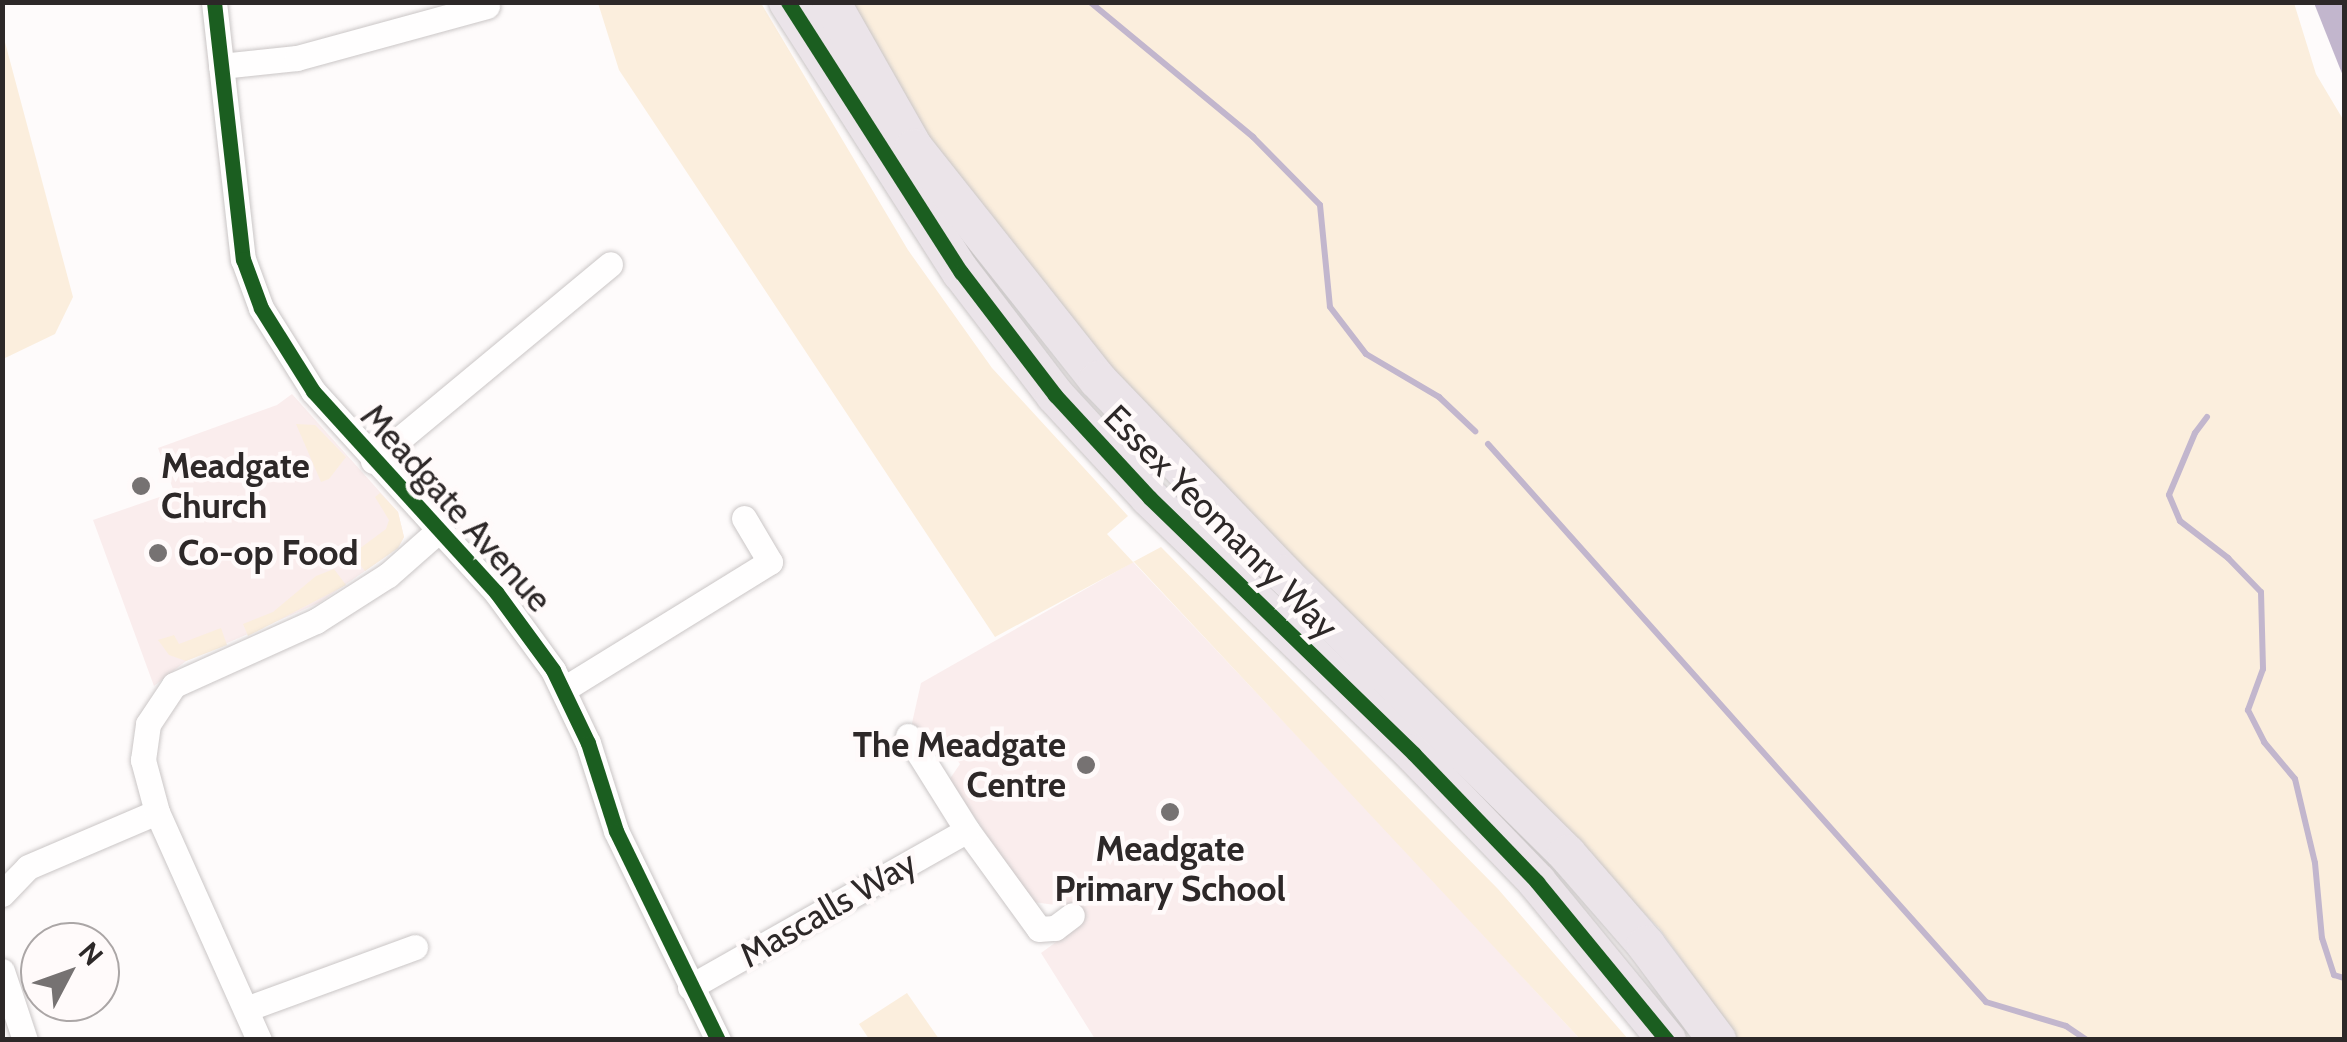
<!DOCTYPE html>
<html>
<head>
<meta charset="utf-8">
<style>
  body { margin:0 }
  #map { position:relative; width:2347px; height:1042px; overflow:hidden; background:#fefbfb; font-family:Cabin,sans-serif }
  div>[style] { position:absolute }
  .built>* { inset:0; background:#faeded }
  .green>* { inset:0; background:#fbeedd }
  .water>* { inset:0; background:#c2b6cd }
  .stream>* { height:6px; margin:-3px; padding:0 3px; transform-origin:3px; border-radius:3px; background:#c2b6cd }
  .roads { filter:drop-shadow(0 0 2px #cac6c6) drop-shadow(0 0 2px #cac6c6) }
  .street>* { height:25px; margin:-12.5px; padding:0 12.5px; transform-origin:12.5px; border-radius:12.5px; background:#fffefe }
  .primary>* { height:38px; margin:-19px; padding:0 19px; transform-origin:19px; border-radius:19px; background:#ebe4e9 }
  .cycleway>* { height:15px; margin:-7.5px; padding:0 7.5px; transform-origin:7.5px; border-radius:7.5px; background:#1b5e20 }
  .dots>* { width:28px; height:28px; translate:-50% -50%; box-sizing:border-box; border:5px solid #fffafa; border-radius:50% }
  span { translate:-50% -50%; white-space:nowrap; text-align:center; line-height:1.15; -webkit-text-stroke:9px #fffafa; paint-order:stroke }
  .poi-label { font-size:35px; color:#2d2828; font-weight:700 }
  .left { translate:0 -50%; text-align:left }
  .right { translate:-100% -50%; text-align:right }
  .street-label { font-size:35px; color:#2d2828 }
  .frame { position:absolute; inset:0; border:5px solid #2d2828; pointer-events:none }
  .north { position:absolute; left:20px; top:922px; width:100px; height:100px; box-sizing:border-box; background:#fffafa; border:2px solid #aba6a6; border-radius:50%; rotate:49deg; font-size:28px; font-weight:700; line-height:40px; text-align:center; color:#2d2828 }
  .north::after { content:''; display:block; margin:auto; width:35px; height:45px; background:#767272; clip-path:polygon(50% 0,100% 100%,50% 72%,0 100%) }
</style>
</head>
<body>
<div id="map">
  <div class="built">
    <div style="clip-path:polygon(292px 394px,398px 512px,404px 537px,398px 548px,319px 603px,186px 661px,154px 686px,93px 520px,174px 492px,158px 448px,277px 405px)"></div>
    <div style="clip-path:polygon(1133px 562px,1399px 844px,1580px 1039px,1095px 1039px,1041px 953px,1082px 923px,1063px 906px,1033px 902px,949px 780px,960px 764px,936px 731px,919px 736px,912px 723px,921px 683px)"></div>
  </div>
  <div class="green">
    <div style="clip-path:polygon(598px 3px,761px 3px,908px 250px,992px 368px,1128px 516px,1107px 534px,1133px 562px,1161px 547px,1498px 889px,1628px 1039px,1580px 1039px,1134px 562px,995px 637px,619px 70px)"></div>
    <div style="clip-path:polygon(852px 3px,2294px 3px,2316px 74px,2344px 121px,2344px 1039px,1738px 1039px,1659px 928px,1173px 450px,940px 157px)"></div>
    <div style="clip-path:polygon(2px 31px,73px 297px,55px 334px,3px 359px)"></div>
    <div style="clip-path:polygon(296px 424px,315px 425px,346px 457px,329px 479px,321px 482px)"></div>
    <div style="clip-path:polygon(380px 493px,398px 512px,404px 537px,398px 548px,365px 571px,356px 559px,359px 549px,386px 529px,389px 520px,375px 497px)"></div>
    <div style="clip-path:polygon(334px 569px,346px 585px,248px 636px,243px 624px,273px 612px,316px 576px)"></div>
    <div style="clip-path:polygon(221px 628px,227px 645px,186px 661px,169px 655px,158px 640px,174px 635px,179px 644px)"></div>
    <div style="clip-path:polygon(907px 993px,939px 1039px,869px 1039px,859px 1024px)"></div>
  </div>
  <div class="water">
    <div style="clip-path:polygon(2314px 3px,2344px 3px,2344px 78px,2339px 66px)"></div>
  </div>
  <div class="stream">
    <div style="left:1090px;top:2px;width:212px;rotate:39.6deg"></div>
    <div style="left:1253px;top:137px;width:95px;rotate:45.4deg"></div>
    <div style="left:1320px;top:205px;width:102px;rotate:84.4deg"></div>
    <div style="left:1330px;top:307px;width:59px;rotate:52.5deg"></div>
    <div style="left:1366px;top:354px;width:85px;rotate:30.5deg"></div>
    <div style="left:1439px;top:397px;width:50px;rotate:43.4deg"></div>
    <div style="left:2207px;top:417px;width:20px;rotate:127deg"></div>
    <div style="left:2195px;top:433px;width:67px;rotate:112.8deg"></div>
    <div style="left:2169px;top:495px;width:28px;rotate:67deg"></div>
    <div style="left:2180px;top:521px;width:61px;rotate:37.6deg"></div>
    <div style="left:2228px;top:558px;width:47px;rotate:45.9deg"></div>
    <div style="left:2261px;top:592px;width:77px;rotate:88.5deg"></div>
    <div style="left:2263px;top:669px;width:44px;rotate:110.1deg"></div>
    <div style="left:2248px;top:710px;width:36px;rotate:63deg"></div>
    <div style="left:2264px;top:742px;width:48px;rotate:50deg"></div>
    <div style="left:2295px;top:779px;width:86px;rotate:76.6deg"></div>
    <div style="left:2315px;top:863px;width:75px;rotate:84.7deg"></div>
    <div style="left:2322px;top:938px;width:39px;rotate:72deg"></div>
    <div style="left:2334px;top:975px;width:10px;rotate:17deg"></div>
    <div style="left:1488px;top:444px;width:748px;rotate:48.25deg"></div>
    <div style="left:1986px;top:1002px;width:84px;rotate:16.7deg"></div>
    <div style="left:2066px;top:1026px;width:25px;rotate:34deg"></div>
  </div>
  <div class="roads">
    <div class="street">
      <div style="left:214px;top:2px;width:259px;rotate:83.6deg"></div>
      <div style="left:243px;top:259px;width:52px;rotate:69.8deg"></div>
      <div style="left:261px;top:308px;width:98px;rotate:57.9deg"></div>
      <div style="left:313px;top:391px;width:272px;rotate:47.7deg"></div>
      <div style="left:496px;top:592px;width:97px;rotate:53.8deg"></div>
      <div style="left:553px;top:670px;width:81px;rotate:64.4deg"></div>
      <div style="left:588px;top:743px;width:92px;rotate:72.3deg"></div>
      <div style="left:616px;top:831px;width:233px;rotate:64deg"></div>
      <div style="left:221px;top:66px;width:76px;rotate:-6deg"></div>
      <div style="left:297px;top:58px;width:197px;rotate:-15.3deg"></div>
      <div style="left:373px;top:461px;width:308px;rotate:-39.7deg"></div>
      <div style="left:564px;top:689px;width:242px;rotate:-31.7deg"></div>
      <div style="left:770px;top:562px;width:51px;rotate:-120.6deg"></div>
      <div style="left:967px;top:830px;width:122px;rotate:54deg"></div>
      <div style="left:1039px;top:929px;width:16px;rotate:-4deg"></div>
      <div style="left:1055px;top:928px;width:21px;rotate:-37deg"></div>
      <div style="left:2px;top:894px;width:37px;rotate:-46deg"></div>
      <div style="left:28px;top:867px;width:140px;rotate:-23.1deg"></div>
      <div style="left:2px;top:971px;width:73px;rotate:71.6deg"></div>
      <div style="left:690px;top:987px;width:318px;rotate:-29.5deg"></div>
      <div style="left:967px;top:830px;width:111px;rotate:-122.1deg"></div>
      <div style="left:246px;top:1009px;width:180px;rotate:-20.1deg"></div>
      <div style="left:259px;top:1040px;width:250px;rotate:-114.1deg"></div>
      <div style="left:157px;top:812px;width:54px;rotate:-105.1deg"></div>
      <div style="left:143px;top:760px;width:36px;rotate:-82deg"></div>
      <div style="left:148px;top:724px;width:47px;rotate:-56.3deg"></div>
      <div style="left:174px;top:685px;width:156px;rotate:-24.3deg"></div>
      <div style="left:316px;top:621px;width:85px;rotate:-32.6deg"></div>
      <div style="left:388px;top:575px;width:68px;rotate:-41.4deg"></div>
    </div>
    <div class="primary">
      <div style="left:788px;top:2px;width:321px;rotate:57.4deg"></div>
      <div style="left:961px;top:272px;width:155px;rotate:52.6deg"></div>
      <div style="left:1055px;top:395px;width:139px;rotate:47.3deg"></div>
      <div style="left:1149px;top:497px;width:369px;rotate:44.1deg"></div>
      <div style="left:1414px;top:754px;width:178px;rotate:46.1deg"></div>
      <div style="left:1537px;top:882px;width:205px;rotate:50.6deg"></div>
      <div style="left:831px;top:2px;width:168px;rotate:60.4deg"></div>
      <div style="left:914px;top:148px;width:296px;rotate:51.6deg"></div>
      <div style="left:1098px;top:380px;width:269px;rotate:46.2deg"></div>
      <div style="left:1284px;top:574px;width:398px;rotate:44.7deg"></div>
      <div style="left:1567px;top:854px;width:121px;rotate:49deg"></div>
      <div style="left:1646px;top:945px;width:119px;rotate:53.2deg"></div>
    </div>
  </div>
  <div class="cycleway">
    <div style="left:214px;top:2px;width:259px;rotate:83.6deg"></div>
    <div style="left:243px;top:259px;width:52px;rotate:69.8deg"></div>
    <div style="left:261px;top:308px;width:98px;rotate:57.9deg"></div>
    <div style="left:313px;top:391px;width:272px;rotate:47.7deg"></div>
    <div style="left:496px;top:592px;width:97px;rotate:53.8deg"></div>
    <div style="left:553px;top:670px;width:81px;rotate:64.4deg"></div>
    <div style="left:588px;top:743px;width:92px;rotate:72.3deg"></div>
    <div style="left:616px;top:831px;width:233px;rotate:64deg"></div>
    <div style="left:788px;top:2px;width:321px;rotate:57.4deg"></div>
    <div style="left:961px;top:272px;width:155px;rotate:52.6deg"></div>
    <div style="left:1055px;top:395px;width:139px;rotate:47.3deg"></div>
    <div style="left:1149px;top:497px;width:369px;rotate:44.1deg"></div>
    <div style="left:1414px;top:754px;width:178px;rotate:46.1deg"></div>
    <div style="left:1537px;top:882px;width:205px;rotate:50.6deg"></div>
  </div>
  <div class="dots">
    <div style="left:141px;top:486px;background:#767272"></div>
    <div style="left:158px;top:553px;background:#767272"></div>
    <div style="left:1086px;top:765px;background:#767272"></div>
    <div style="left:1170px;top:812px;background:#767272"></div>
  </div>
  <div class="poi-label">
    <span class="left" style="left:161px;top:486px">Meadgate<br>Church</span>
    <span class="left" style="left:178px;top:553px">Co-op Food</span>
    <span class="right" style="left:1066px;top:765px">The Meadgate<br>Centre</span>
    <span style="left:1170px;top:869px">Meadgate<br>Primary School</span>
  </div>
  <div class="street-label">
    <span style="left:456px;top:508px;rotate:48deg">Meadgate Avenue</span>
    <span style="left:1221px;top:522px;rotate:45deg">Essex Yeomanry Way</span>
    <span style="left:828px;top:909px;rotate:-30deg">Mascalls Way</span>
  </div>
  <div class="frame"></div>
  <div class="north">N</div>
</div>
</body>
</html>
